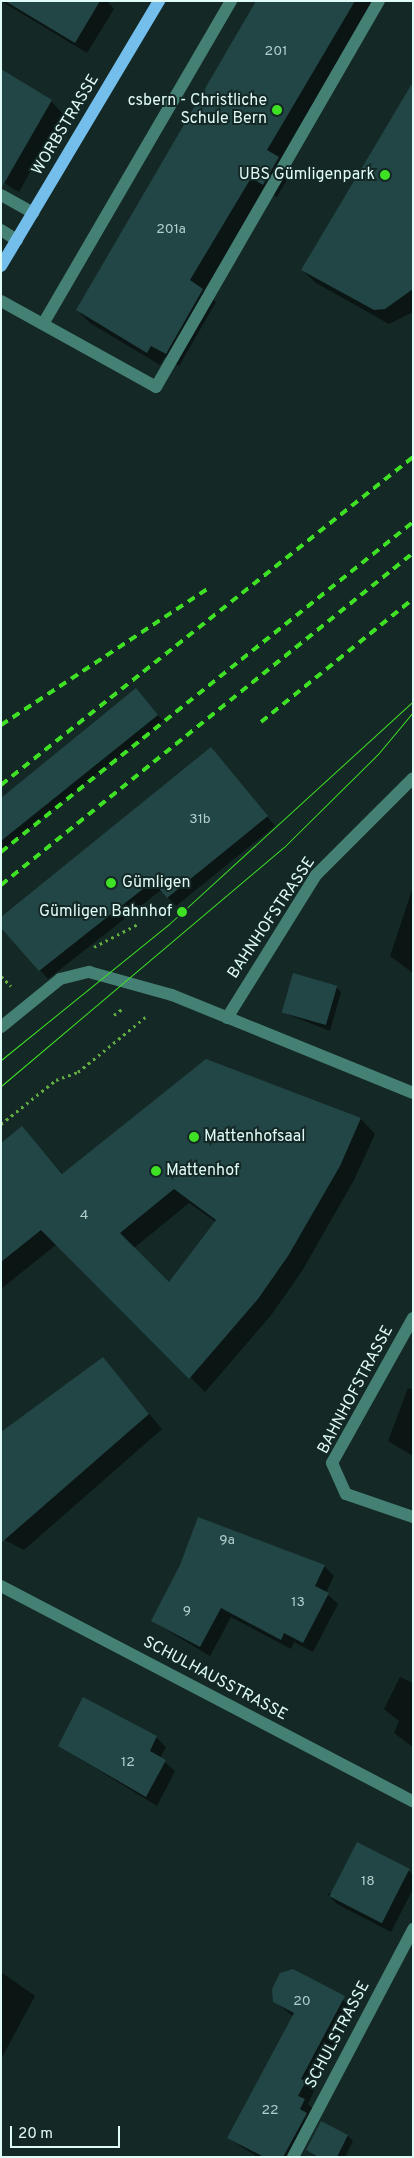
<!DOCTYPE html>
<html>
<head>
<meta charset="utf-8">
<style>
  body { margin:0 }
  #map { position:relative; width:414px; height:2158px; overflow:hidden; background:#142826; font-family:Overpass,sans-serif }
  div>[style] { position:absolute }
  .shadow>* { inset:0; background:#0007 }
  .building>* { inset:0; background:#224645; transform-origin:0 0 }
  .path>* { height:3px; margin-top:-1.5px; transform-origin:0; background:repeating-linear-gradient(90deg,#61ac41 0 2.5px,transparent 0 6.5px) }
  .minor>* { height:12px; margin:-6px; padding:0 6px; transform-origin:6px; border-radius:6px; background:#458074 }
  .major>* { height:12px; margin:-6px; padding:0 6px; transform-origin:6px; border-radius:6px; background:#74beec }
  .tram>* { height:1px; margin:-0.5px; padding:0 0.5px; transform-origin:0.5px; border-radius:0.5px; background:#3fe124 }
  .rail>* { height:4px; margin-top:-2px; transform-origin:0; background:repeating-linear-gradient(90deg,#3fe124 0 8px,transparent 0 14px) }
  .dots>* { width:14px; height:14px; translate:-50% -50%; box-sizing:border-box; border:2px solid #142826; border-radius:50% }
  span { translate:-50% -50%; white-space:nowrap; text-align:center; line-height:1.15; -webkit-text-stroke:4px #142826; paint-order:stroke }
  .number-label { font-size:14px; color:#b0ceca }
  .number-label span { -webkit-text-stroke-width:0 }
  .poi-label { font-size:16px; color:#dffbf7 }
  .right { translate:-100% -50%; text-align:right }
  .left { translate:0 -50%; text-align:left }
  .street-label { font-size:16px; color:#dffbf7 }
  .frame { position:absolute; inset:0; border:2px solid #dffbf7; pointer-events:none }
  .scale { position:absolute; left:10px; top:2126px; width:110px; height:22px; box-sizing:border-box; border:2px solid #dffbf7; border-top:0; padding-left:6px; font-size:15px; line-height:18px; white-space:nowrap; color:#dffbf7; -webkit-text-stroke:4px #142826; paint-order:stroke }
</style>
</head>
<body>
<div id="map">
  <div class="shadow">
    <div style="clip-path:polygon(1px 1px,107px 1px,114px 9px,87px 53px)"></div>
    <div style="clip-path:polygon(258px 1px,375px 1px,281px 160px,292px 171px,277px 197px,264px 190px,204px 291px,216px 302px,179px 366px,165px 357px,160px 365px,90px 323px,77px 310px)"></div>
    <div style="clip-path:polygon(413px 85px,413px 312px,389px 324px,316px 283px,302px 270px)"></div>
    <div style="clip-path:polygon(51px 101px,63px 114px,19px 192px,1px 181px)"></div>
    <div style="clip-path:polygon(141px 695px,163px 721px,1px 851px,1px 800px)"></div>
    <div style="clip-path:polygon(211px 749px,275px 826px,176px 906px,161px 890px,48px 979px,40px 970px)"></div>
    <div style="clip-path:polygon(413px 887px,413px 973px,390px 956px)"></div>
    <div style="clip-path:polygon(336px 987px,341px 992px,330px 1031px,282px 1012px)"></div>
    <div style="clip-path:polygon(evenodd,206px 1060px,361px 1119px,375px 1134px,354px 1180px,302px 1271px,272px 1314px,205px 1392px,57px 1244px,1px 1289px,1px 1144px,22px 1128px,64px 1175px,206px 1060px,189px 1203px,216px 1222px,169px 1284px,134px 1248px,189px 1203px)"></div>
    <div style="clip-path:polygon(103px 1359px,162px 1429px,24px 1550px,1px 1538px)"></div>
    <div style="clip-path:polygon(408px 1388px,413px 1390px,413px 1456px,388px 1441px)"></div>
    <div style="clip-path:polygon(324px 1566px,334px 1576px,326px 1593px,338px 1604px,313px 1652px,294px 1642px,291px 1649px,231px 1617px,210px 1656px,152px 1621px)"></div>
    <div style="clip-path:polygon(400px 1677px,413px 1683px,413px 1747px,394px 1733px,399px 1721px,384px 1709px)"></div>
    <div style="clip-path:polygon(156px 1737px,166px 1747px,160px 1758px,175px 1771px,157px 1806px,59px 1746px)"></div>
    <div style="clip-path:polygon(408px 1870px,413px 1875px,413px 1889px,391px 1932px,337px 1904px,327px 1894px)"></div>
    <div style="clip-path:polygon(293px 1971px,354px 2007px,310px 2087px,314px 2091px,308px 2104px,314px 2110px,297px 2157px,257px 2157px,228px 2138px,293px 2016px,274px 2001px)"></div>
    <div style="clip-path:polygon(1px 1972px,35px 1996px,1px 2059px)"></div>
    <div style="clip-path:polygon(348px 2136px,353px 2141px,345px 2157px,316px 2157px,307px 2150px)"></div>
  </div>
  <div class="building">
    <div style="clip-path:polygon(5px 1px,100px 1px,75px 43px)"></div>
    <div style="clip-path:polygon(256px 1px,355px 1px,267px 150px,279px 157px,263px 185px,251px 178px,190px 280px,203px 289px,166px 354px,151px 346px,147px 353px,76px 310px)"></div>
    <div style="clip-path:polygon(1px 69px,52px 100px,2px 187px,1px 187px)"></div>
    <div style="clip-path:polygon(413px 82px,413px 289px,385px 309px,374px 310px,301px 270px)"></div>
    <div style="clip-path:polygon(136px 688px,158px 715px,1px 841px,1px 798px)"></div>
    <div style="clip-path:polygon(211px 747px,268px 816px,167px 898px,153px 881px,39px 971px,1px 928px,1px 917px)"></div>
    <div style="left:293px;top:973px;width:46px;height:41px;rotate:16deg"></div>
    <div style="clip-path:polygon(evenodd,206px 1059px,361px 1118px,340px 1166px,288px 1256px,258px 1299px,189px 1379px,41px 1230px,1px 1262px,1px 1143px,22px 1126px,62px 1174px,206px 1059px,174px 1189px,216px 1220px,169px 1282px,120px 1233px,174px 1189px)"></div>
    <div style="clip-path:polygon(103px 1357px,149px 1414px,1px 1543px,1px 1432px)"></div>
    <div style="clip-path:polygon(198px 1517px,325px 1565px,315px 1586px,329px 1593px,303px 1643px,284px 1633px,281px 1640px,221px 1608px,200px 1647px,151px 1621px,180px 1565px)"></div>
    <div style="clip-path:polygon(83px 1697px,157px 1736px,150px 1751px,166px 1760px,146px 1797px,58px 1746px)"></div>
    <div style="left:357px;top:1842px;width:59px;height:61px;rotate:27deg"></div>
    <div style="clip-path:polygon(293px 1969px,345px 1996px,301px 2079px,306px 2081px,298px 2096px,305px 2099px,300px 2109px,307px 2113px,283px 2157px,264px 2157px,227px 2138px,294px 2013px,273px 2002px,272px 1989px,280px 1973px)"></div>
    <div style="clip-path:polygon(321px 2121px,348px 2135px,337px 2157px,318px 2157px,306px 2150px)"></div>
  </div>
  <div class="path">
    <div style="left:94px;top:947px;width:52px;rotate:-27.6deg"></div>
    <div style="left:1px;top:976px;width:14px;rotate:45deg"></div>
    <div style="left:114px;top:1015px;width:10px;rotate:-37deg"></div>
    <div style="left:1px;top:1124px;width:70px;rotate:-38.7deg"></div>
    <div style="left:56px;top:1080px;width:23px;rotate:-20deg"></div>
    <div style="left:78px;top:1072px;width:90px;rotate:-39.2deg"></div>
  </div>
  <div class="minor">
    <div style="left:1px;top:195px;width:37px;rotate:29deg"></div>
    <div style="left:1px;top:230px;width:19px;rotate:32deg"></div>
    <div style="left:1px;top:301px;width:177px;rotate:29deg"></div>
    <div style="left:156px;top:387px;width:446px;rotate:-60deg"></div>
    <div style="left:43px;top:324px;width:374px;rotate:-59.8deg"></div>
    <div style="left:227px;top:1018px;width:168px;rotate:-58.1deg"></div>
    <div style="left:316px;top:875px;width:137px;rotate:-45deg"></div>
    <div style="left:1px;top:1027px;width:76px;rotate:-39.1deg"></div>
    <div style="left:60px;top:979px;width:30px;rotate:-14deg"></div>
    <div style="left:89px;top:972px;width:86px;rotate:15.5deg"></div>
    <div style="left:172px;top:995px;width:260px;rotate:22.1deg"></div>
    <div style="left:413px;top:1318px;width:166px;rotate:119.2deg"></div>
    <div style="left:332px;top:1463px;width:34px;rotate:66deg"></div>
    <div style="left:346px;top:1494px;width:71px;rotate:18.9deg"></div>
    <div style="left:1px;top:1586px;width:465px;rotate:27.6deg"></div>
    <div style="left:293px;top:2157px;width:258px;rotate:-62.2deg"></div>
  </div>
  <div class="major">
    <div style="left:1px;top:266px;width:309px;rotate:-59.2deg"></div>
  </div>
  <div class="tram">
    <div style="left:1px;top:1060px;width:216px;rotate:-39deg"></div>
    <div style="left:169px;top:924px;width:331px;rotate:-42.4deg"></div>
    <div style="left:1px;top:1086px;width:370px;rotate:-40.2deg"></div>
    <div style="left:284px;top:847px;width:132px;rotate:-44.7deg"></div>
    <div style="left:378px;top:754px;width:55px;rotate:-50.2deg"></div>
  </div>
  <div class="rail">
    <div style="left:261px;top:722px;width:196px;rotate:-39deg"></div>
    <div style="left:1px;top:725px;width:250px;rotate:-33.4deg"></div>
    <div style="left:1px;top:785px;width:527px;rotate:-38.52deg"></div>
    <div style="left:1px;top:852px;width:528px;rotate:-38.69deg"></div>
    <div style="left:1px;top:885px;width:529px;rotate:-38.86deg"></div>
  </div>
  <div class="dots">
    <div style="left:277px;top:110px;background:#3fe124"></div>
    <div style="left:385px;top:175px;background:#3fe124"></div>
    <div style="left:111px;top:883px;background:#3fe124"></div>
    <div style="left:182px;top:912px;background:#3fe124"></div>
    <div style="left:194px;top:1137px;background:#3fe124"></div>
    <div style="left:156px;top:1171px;background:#3fe124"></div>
  </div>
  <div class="number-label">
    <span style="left:276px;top:52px">201</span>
    <span style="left:171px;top:230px">201a</span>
    <span style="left:200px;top:820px">31b</span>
    <span style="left:84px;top:1216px">4</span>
    <span style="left:227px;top:1541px">9a</span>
    <span style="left:298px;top:1603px">13</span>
    <span style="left:187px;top:1612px">9</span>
    <span style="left:128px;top:1763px">12</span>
    <span style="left:368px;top:1882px">18</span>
    <span style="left:302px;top:2002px">20</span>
    <span style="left:270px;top:2111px">22</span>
  </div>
  <div class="poi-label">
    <span class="right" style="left:267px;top:110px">csbern - Christliche<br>Schule Bern</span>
    <span class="right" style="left:375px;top:175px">UBS Gümligenpark</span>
    <span class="left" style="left:122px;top:883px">Gümligen</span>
    <span class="right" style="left:172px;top:912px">Gümligen Bahnhof</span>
    <span class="left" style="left:204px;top:1137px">Mattenhofsaal</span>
    <span class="left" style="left:166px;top:1171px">Mattenhof</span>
  </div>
  <div class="street-label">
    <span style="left:66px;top:125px;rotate:-59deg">WORBSTRASSE</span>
    <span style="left:272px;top:918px;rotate:-56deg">BAHNHOFSTRASSE</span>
    <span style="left:356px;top:1390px;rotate:-62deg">BAHNHOFSTRASSE</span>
    <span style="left:215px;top:1679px;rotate:28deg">SCHULHAUSSTRASSE</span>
    <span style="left:338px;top:2035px;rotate:-62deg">SCHULSTRASSE</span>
  </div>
  <div class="frame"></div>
  <div class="scale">20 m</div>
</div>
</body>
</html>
